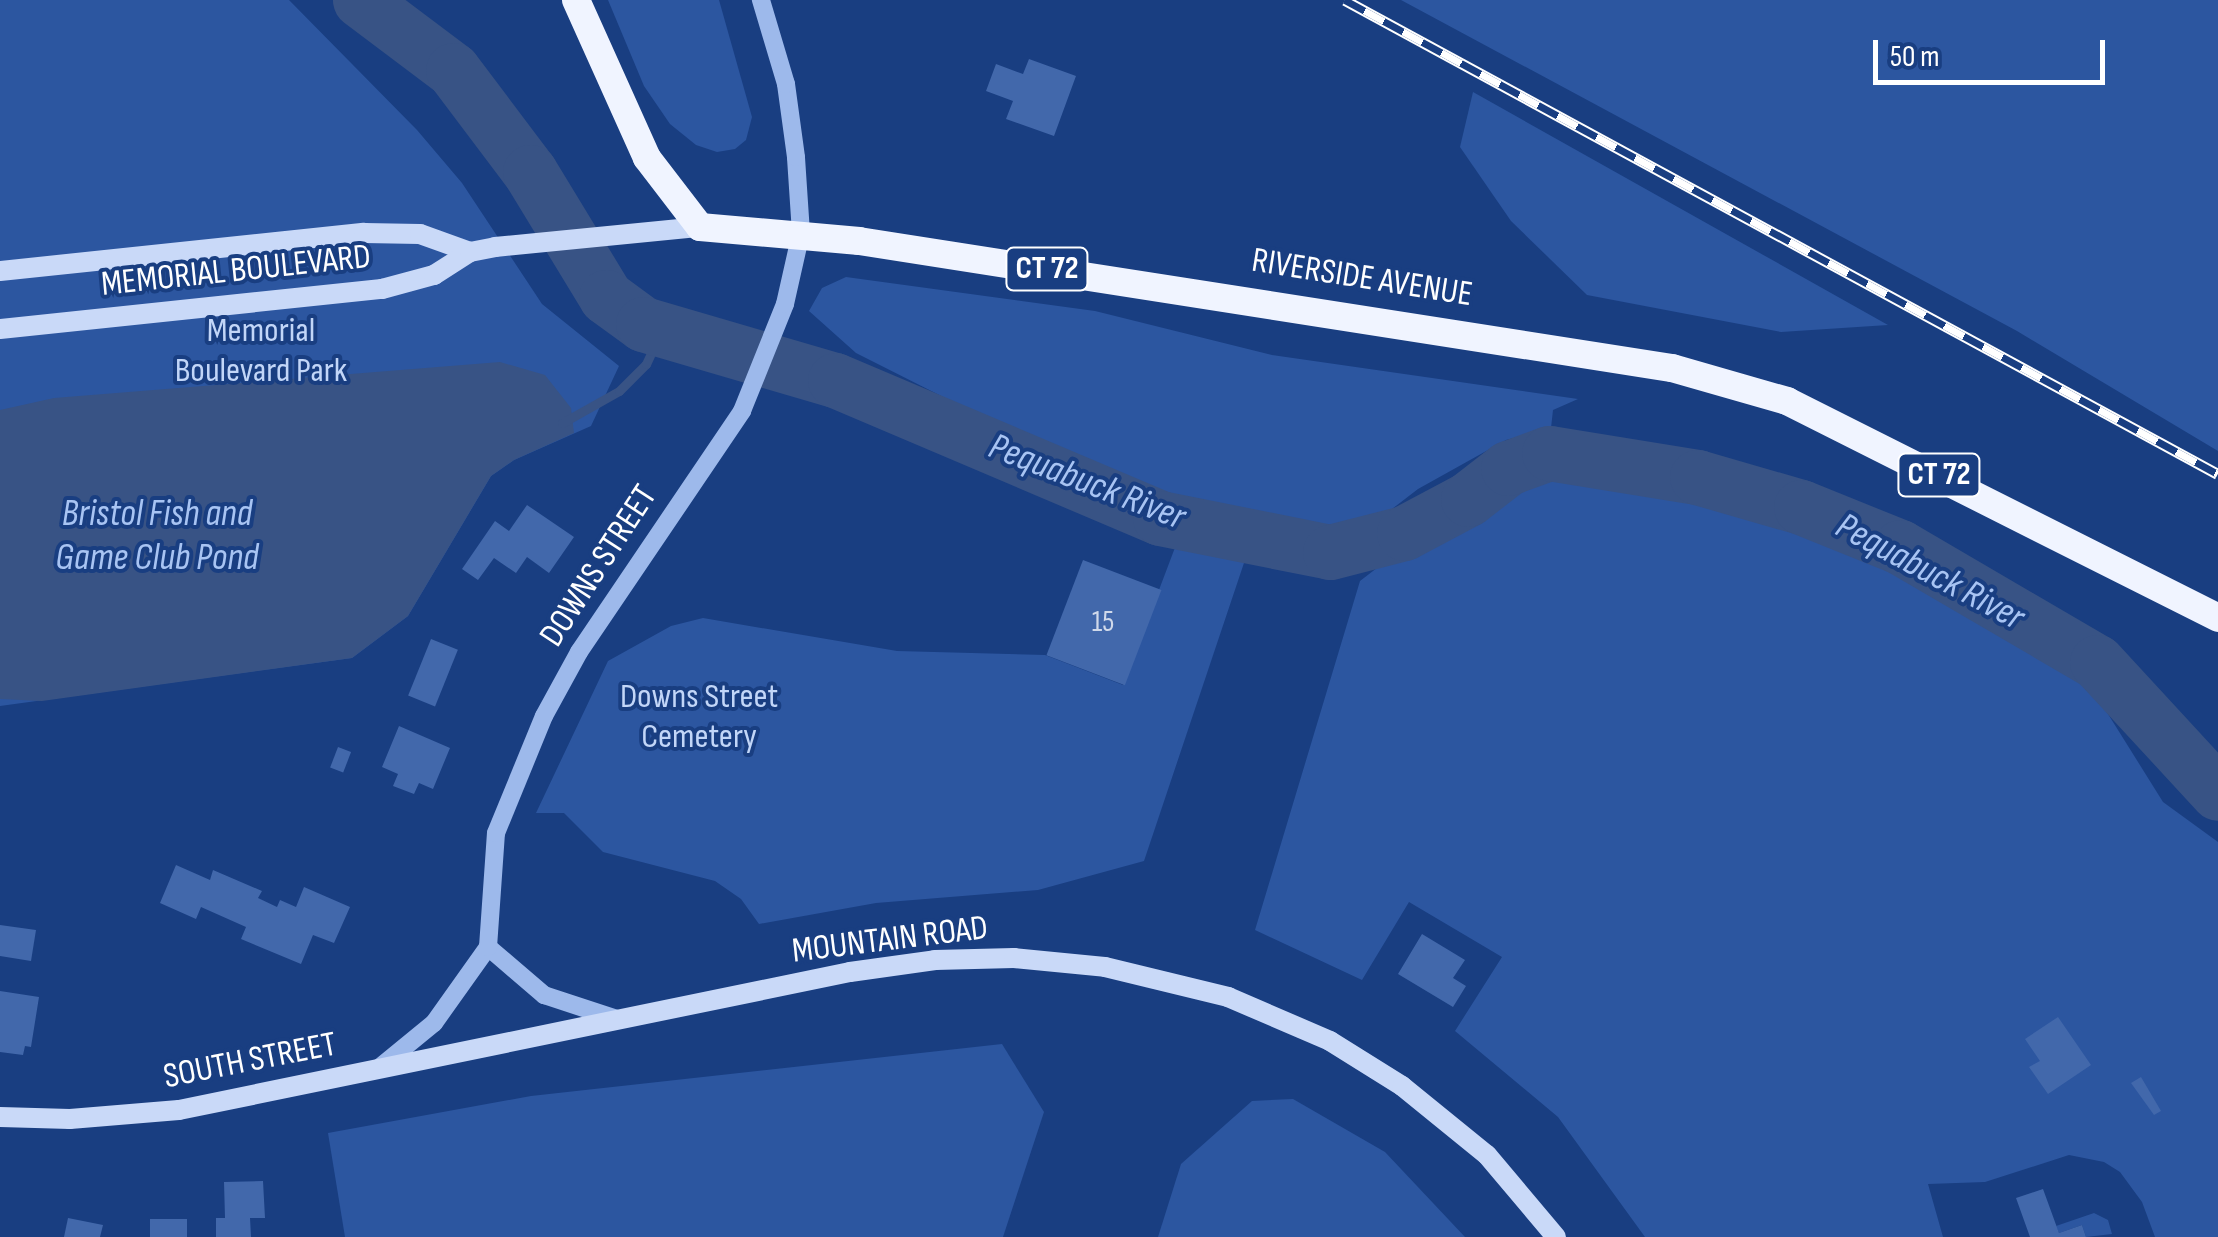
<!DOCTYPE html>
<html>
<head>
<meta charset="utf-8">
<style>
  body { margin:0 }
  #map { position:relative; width:2218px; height:1237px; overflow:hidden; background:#193e81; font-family:"Sofia Sans Condensed",sans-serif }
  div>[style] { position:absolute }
  .green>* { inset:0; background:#2c56a0 }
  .water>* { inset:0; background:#385385 }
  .stream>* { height:9px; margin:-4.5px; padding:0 4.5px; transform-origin:4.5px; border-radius:4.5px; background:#385385 }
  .river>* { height:55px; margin:-27.5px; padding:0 27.5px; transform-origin:27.5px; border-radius:27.5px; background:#385385 }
  .building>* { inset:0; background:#4268ab; transform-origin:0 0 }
  .tertiary>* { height:18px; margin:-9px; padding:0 9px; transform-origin:9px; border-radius:9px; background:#9db9eb }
  .secondary>* { height:20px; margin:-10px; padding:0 10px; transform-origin:10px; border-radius:10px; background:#c9d9f8 }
  .trunk>* { height:28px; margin:-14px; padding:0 14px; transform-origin:14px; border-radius:14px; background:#f0f4ff }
  .rail>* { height:11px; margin-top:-5.5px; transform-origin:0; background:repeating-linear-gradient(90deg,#193e81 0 22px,#fff 0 44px); box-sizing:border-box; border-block:2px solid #fff }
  span { translate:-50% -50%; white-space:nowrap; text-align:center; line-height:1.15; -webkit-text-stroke:8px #193e81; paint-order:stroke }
  .number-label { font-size:30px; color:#d0d9ea }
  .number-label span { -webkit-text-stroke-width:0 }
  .shield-label span { padding:2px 8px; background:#193e81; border:2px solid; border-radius:8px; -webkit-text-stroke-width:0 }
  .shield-label { font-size:32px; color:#fff; font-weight:700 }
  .street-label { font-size:35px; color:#fff }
  .park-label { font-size:35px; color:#c2d6f8 }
  .water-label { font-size:38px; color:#a8c4f3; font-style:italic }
  .scale { position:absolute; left:1873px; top:40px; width:232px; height:45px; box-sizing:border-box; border:5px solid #fff; border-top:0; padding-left:12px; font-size:30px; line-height:35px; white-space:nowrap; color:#fff; -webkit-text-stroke:8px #193e81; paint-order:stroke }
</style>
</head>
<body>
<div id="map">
  <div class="green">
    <div style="clip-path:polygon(0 0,289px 0,417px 130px,462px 183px,542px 304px,619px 366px,591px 426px,514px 460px,491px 476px,408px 616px,352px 658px,0 706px)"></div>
    <div style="clip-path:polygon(608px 0,719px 0,752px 117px,746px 140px,735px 149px,717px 152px,696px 145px,670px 124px,644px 86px)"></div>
    <div style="clip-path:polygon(1401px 0,2218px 0,2218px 451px,2017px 331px)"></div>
    <div style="clip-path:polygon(1473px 92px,1888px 325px,1781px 332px,1587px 295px,1511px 221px,1460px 147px)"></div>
    <div style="clip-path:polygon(846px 277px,1095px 311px,1272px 355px,1578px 399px,1553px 410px,1551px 428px,1506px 440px,1418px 489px,1392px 509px,1356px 522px,1311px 527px,1227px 517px,1165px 503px,1054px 453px,856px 353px,809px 311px,822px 288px)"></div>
    <div style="clip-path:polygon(1579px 471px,1702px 493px,1893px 567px,2083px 674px,2163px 802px,2218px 842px,2218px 1237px,2155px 1237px,2142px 1202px,2120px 1172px,2104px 1162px,2069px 1155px,1985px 1182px,1928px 1184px,1943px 1237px,1645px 1237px,1558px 1117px,1455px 1031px,1502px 957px,1409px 902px,1362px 980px,1255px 930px,1360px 581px,1386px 561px,1445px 535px,1530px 483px)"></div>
    <div style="clip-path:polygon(1179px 537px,1247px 554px,1144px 861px,1038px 890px,876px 903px,759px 924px,741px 899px,715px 881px,603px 852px,564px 813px,536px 813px,608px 661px,671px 626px,703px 618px,897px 651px,1045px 655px,1123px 685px)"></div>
    <div style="clip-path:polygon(1002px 1044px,1044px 1112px,1003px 1237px,345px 1237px,328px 1133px,531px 1096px)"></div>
    <div style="clip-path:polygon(1293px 1099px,1385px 1152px,1465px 1237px,1158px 1237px,1181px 1164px,1252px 1101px)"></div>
    <div style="clip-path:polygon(2094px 1213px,2108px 1220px,2112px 1234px,2086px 1237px,2082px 1225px,2059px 1233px,2056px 1226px)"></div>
  </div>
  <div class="water">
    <div style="clip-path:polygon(500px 362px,545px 375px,571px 408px,574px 433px,514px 460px,491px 476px,408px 616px,352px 658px,42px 701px,0 699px,0 410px,54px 398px)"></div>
  </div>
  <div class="stream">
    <div style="left:562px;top:423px;width:65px;rotate:-29.3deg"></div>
    <div style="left:619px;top:391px;width:38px;rotate:-45deg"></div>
    <div style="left:646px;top:364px;width:38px;rotate:-65deg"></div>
  </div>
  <div class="river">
    <div style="left:360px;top:0;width:116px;rotate:37deg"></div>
    <div style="left:453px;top:70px;width:128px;rotate:53deg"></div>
    <div style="left:530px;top:172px;width:146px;rotate:58.7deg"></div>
    <div style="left:606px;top:297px;width:46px;rotate:36.1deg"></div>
    <div style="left:643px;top:324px;width:200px;rotate:16.3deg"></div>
    <div style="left:835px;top:380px;width:353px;rotate:23deg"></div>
    <div style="left:1160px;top:518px;width:173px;rotate:11.3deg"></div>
    <div style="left:1330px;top:552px;width:76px;rotate:-14.4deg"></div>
    <div style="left:1404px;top:533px;width:72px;rotate:-28deg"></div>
    <div style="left:1468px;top:499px;width:51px;rotate:-37.8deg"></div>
    <div style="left:1508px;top:468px;width:44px;rotate:-20.1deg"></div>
    <div style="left:1549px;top:453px;width:150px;rotate:9.2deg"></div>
    <div style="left:1697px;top:477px;width:108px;rotate:16.1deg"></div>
    <div style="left:1801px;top:507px;width:107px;rotate:22deg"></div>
    <div style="left:1900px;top:547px;width:228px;rotate:30.3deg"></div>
    <div style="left:2097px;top:662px;width:178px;rotate:47.3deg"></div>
  </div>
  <div class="building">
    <div style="clip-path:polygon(1029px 59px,1076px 76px,1054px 136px,1006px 119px,1013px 101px,986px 91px,996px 64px,1023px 74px)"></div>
    <div style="clip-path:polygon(527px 505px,574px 537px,549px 573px,527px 557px,516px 573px,494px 558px,478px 580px,462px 569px,495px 521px,509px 531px)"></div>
    <div style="left:1083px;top:560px;width:84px;height:102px;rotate:21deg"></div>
    <div style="left:431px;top:639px;width:29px;height:61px;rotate:22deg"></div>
    <div style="clip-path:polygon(399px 726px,450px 748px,433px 789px,419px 783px,414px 794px,393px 786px,398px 774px,382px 767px)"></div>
    <div style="left:338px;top:747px;width:14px;height:22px;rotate:21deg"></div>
    <div style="clip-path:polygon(176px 865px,210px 880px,213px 870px,262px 891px,258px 898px,277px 907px,280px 900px,296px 907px,304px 887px,350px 907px,334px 943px,313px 935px,301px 964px,241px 939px,246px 927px,201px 907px,196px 919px,160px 903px)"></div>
    <div style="clip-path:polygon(0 925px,36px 930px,31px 961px,0 956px)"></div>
    <div style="clip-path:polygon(1422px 934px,1465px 960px,1453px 978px,1466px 986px,1453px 1007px,1398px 974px)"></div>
    <div style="clip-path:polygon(0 991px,39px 997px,31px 1047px,25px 1046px,23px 1055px,0 1052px)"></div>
    <div style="clip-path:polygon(2058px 1017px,2091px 1065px,2048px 1094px,2029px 1067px,2040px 1061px,2025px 1039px)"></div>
    <div style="clip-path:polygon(2141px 1077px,2161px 1111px,2154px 1115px,2131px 1083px)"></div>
    <div style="clip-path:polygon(263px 1181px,265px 1218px,250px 1218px,251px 1237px,216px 1237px,216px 1218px,225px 1218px,224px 1182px)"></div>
    <div style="clip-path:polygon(2043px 1189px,2059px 1233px,2082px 1225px,2086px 1237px,2030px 1237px,2016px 1198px)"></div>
    <div style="clip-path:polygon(68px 1218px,103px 1225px,100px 1237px,64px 1237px)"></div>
    <div style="left:150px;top:1219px;width:37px;height:18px"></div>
  </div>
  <div class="tertiary">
    <div style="left:488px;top:947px;width:74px;rotate:40.6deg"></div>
    <div style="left:544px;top:995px;width:77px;rotate:18.2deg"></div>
    <div style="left:379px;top:1068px;width:71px;rotate:-39.3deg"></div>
    <div style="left:434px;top:1023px;width:93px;rotate:-54.6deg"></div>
    <div style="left:488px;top:947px;width:114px;rotate:-86deg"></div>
    <div style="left:496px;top:833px;width:126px;rotate:-67.7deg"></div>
    <div style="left:544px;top:716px;width:73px;rotate:-61.3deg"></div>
    <div style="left:579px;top:652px;width:291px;rotate:-55.9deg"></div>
    <div style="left:742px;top:411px;width:115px;rotate:-68.1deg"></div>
    <div style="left:785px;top:304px;width:73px;rotate:-77.3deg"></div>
    <div style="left:801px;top:233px;width:76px;rotate:-93.8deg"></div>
    <div style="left:796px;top:157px;width:74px;rotate:-97.8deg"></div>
    <div style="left:786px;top:84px;width:88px;rotate:-106.6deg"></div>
  </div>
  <div class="secondary">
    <div style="left:0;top:271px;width:366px;rotate:-6deg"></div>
    <div style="left:364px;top:233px;width:56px;rotate:1deg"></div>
    <div style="left:420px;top:234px;width:53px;rotate:19.8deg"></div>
    <div style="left:0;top:329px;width:384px;rotate:-6deg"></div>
    <div style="left:382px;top:289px;width:54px;rotate:-15.1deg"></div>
    <div style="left:434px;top:275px;width:43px;rotate:-32.6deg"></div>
    <div style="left:470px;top:252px;width:25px;rotate:-11deg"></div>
    <div style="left:495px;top:247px;width:206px;rotate:-5.6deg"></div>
    <div style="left:0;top:1117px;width:70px;rotate:1.6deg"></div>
    <div style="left:70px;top:1119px;width:109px;rotate:-4.7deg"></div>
    <div style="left:179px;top:1110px;width:685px;rotate:-11.62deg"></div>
    <div style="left:850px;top:972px;width:86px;rotate:-8deg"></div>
    <div style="left:935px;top:960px;width:79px;rotate:-1.5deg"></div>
    <div style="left:1014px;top:958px;width:91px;rotate:5.6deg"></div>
    <div style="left:1105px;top:967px;width:127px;rotate:13.7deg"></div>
    <div style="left:1228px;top:997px;width:111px;rotate:23.3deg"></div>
    <div style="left:1330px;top:1041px;width:85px;rotate:32deg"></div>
    <div style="left:1402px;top:1086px;width:109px;rotate:39.1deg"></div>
    <div style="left:1487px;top:1155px;width:107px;rotate:49.9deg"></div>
  </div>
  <div class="trunk">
    <div style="left:576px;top:0;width:173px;rotate:65.8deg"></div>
    <div style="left:647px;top:158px;width:87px;rotate:52.5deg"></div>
    <div style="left:700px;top:227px;width:160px;rotate:5deg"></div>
    <div style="left:859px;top:241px;width:823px;rotate:8.88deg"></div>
    <div style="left:1672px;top:368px;width:120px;rotate:16deg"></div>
    <div style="left:1787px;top:401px;width:483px;rotate:26.7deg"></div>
  </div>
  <div class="rail">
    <div style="left:1345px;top:0;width:993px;rotate:28.5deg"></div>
  </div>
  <div class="number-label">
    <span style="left:1103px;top:622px">15</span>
  </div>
  <div class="shield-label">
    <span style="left:1047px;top:269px">CT 72</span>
    <span style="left:1939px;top:475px">CT 72</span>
  </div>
  <div class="street-label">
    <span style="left:236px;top:271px;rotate:-6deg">MEMORIAL BOULEVARD</span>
    <span style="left:1362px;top:278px;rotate:9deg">RIVERSIDE AVENUE</span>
    <span style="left:599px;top:566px;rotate:-57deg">DOWNS STREET</span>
    <span style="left:890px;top:940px;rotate:-7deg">MOUNTAIN ROAD</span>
    <span style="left:250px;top:1061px;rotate:-11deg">SOUTH STREET</span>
  </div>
  <div class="park-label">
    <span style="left:261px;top:351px">Memorial<br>Boulevard Park</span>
    <span style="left:699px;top:717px">Downs Street<br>Cemetery</span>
  </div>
  <div class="water-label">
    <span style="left:1087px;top:482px;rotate:21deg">Pequabuck River</span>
    <span style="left:157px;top:536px">Bristol Fish and<br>Game Club Pond</span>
    <span style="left:1930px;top:572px;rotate:28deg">Pequabuck River</span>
  </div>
  <div class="scale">50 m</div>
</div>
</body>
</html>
